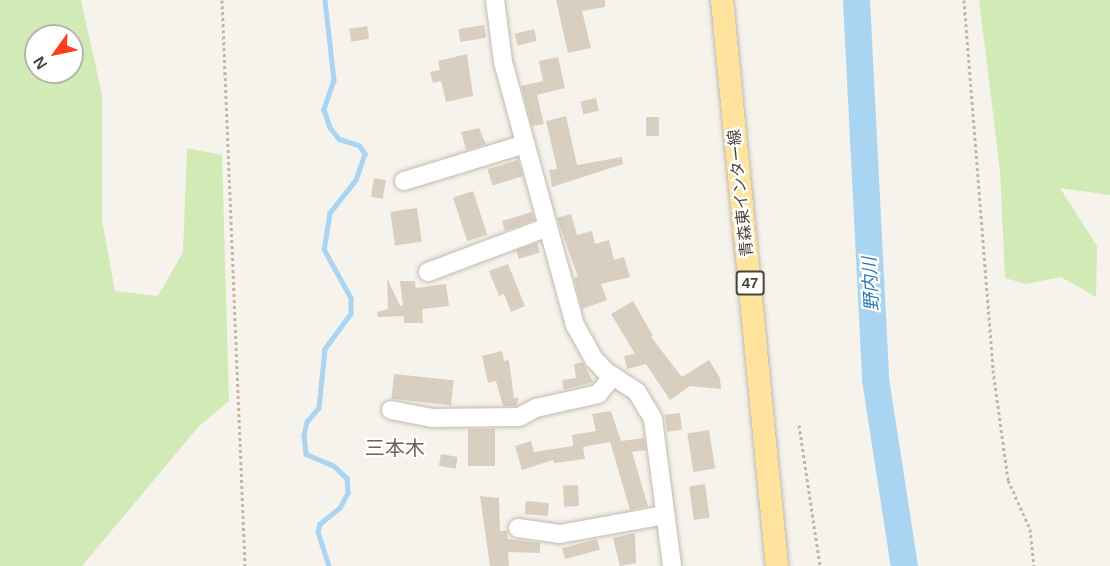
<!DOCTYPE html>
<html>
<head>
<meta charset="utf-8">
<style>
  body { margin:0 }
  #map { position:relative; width:1110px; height:566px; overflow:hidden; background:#f6f3ec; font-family:Arial,"Noto Sans JP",sans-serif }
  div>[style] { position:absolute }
  .green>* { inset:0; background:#d2eab5 }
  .stream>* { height:4.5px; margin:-2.25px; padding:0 2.25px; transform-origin:2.25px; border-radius:2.25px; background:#a9d4f2 }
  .river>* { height:27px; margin:-13.5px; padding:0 13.5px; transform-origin:13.5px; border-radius:13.5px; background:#a9d4f2 }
  .building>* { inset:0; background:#d8cfc1; transform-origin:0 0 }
  .path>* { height:3px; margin-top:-1.5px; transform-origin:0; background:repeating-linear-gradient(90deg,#c4b79f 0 3px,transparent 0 6px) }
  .roads { filter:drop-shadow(0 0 2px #c2bbae) drop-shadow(0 0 2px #c2bbae) }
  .minor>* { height:18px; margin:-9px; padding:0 9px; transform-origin:9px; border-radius:9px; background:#fff }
  .major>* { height:22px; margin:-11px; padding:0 11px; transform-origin:11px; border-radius:11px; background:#ffe39c }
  span { translate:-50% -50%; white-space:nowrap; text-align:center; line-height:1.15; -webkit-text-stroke:4.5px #fff; paint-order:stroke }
  .shield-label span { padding:2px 4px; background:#fff; border:2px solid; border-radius:4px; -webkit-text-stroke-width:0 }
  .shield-label { font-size:15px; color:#4b4439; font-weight:700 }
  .street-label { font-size:16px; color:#4b4439 }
  .water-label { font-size:18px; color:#2e7ab2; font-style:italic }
  .quarter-label { font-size:20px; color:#6e6250 }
  .north { position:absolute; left:24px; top:24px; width:60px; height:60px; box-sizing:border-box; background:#fff; border:2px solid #b7b4b0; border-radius:50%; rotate:237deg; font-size:16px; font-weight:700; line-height:24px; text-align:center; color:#4b4439 }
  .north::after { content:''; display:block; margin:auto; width:21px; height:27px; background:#fc3f1d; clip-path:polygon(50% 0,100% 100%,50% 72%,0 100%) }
</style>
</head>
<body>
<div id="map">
  <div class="green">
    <div style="clip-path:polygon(evenodd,0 0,81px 0,102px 95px,102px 220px,115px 291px,158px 296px,183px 252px,187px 148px,222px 155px,229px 401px,199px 426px,82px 566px,0 566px,0 0,36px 36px,72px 36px,72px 72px,36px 72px,36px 36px)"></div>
    <div style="clip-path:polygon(979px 0,1110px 0,1110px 195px,1060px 188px,1097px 246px,1096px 297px,1061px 277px,1026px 284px,1005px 278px,1000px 170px)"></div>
  </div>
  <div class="stream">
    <div style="left:325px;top:0;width:81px;rotate:83.6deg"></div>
    <div style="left:334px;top:80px;width:31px;rotate:109deg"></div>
    <div style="left:324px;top:109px;width:19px;rotate:72deg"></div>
    <div style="left:330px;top:127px;width:15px;rotate:53deg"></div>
    <div style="left:339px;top:139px;width:21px;rotate:17deg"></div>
    <div style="left:359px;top:145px;width:11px;rotate:56deg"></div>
    <div style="left:365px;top:154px;width:28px;rotate:109deg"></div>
    <div style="left:356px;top:180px;width:42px;rotate:128.2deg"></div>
    <div style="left:330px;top:213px;width:36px;rotate:99deg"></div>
    <div style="left:324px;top:249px;width:56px;rotate:61.1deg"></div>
    <div style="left:351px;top:298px;width:16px;rotate:90deg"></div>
    <div style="left:351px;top:314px;width:44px;rotate:126.6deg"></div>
    <div style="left:325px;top:349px;width:59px;rotate:95.8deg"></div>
    <div style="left:319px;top:408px;width:18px;rotate:131deg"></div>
    <div style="left:307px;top:422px;width:13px;rotate:103deg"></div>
    <div style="left:304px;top:435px;width:19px;rotate:84deg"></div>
    <div style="left:306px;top:454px;width:30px;rotate:23deg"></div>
    <div style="left:334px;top:466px;width:18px;rotate:43deg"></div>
    <div style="left:347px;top:478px;width:15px;rotate:86deg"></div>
    <div style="left:348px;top:493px;width:17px;rotate:118deg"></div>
    <div style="left:340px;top:508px;width:26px;rotate:141deg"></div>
    <div style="left:320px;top:524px;width:8px;rotate:104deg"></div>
    <div style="left:318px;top:532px;width:36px;rotate:72deg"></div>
  </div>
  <div class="river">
    <div style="left:856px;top:0;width:379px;rotate:87.1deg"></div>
    <div style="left:875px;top:379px;width:189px;rotate:81.2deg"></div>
  </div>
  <div class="building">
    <div style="clip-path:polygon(556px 0,605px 0,605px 7px,582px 11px,591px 48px,568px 53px)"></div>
    <div style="left:484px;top:25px;width:13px;height:26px;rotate:81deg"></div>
    <div style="left:367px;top:26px;width:13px;height:18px;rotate:81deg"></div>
    <div style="left:534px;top:29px;width:12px;height:20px;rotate:76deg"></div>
    <div style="clip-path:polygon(467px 54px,473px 96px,446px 102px,441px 81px,433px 83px,430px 72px,440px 70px,438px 61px)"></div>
    <div style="clip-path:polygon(558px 57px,565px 88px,537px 95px,544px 124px,532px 126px,521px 86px,543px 81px,539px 61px)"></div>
    <div style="left:596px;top:98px;width:13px;height:16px;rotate:77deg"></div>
    <div style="clip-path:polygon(566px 116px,577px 165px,622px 157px,623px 164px,552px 187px,549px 170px,557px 169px,546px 121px)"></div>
    <div style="left:646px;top:117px;width:13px;height:19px"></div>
    <div style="clip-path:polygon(479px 128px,486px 144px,466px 150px,461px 132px)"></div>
    <div style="left:518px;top:160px;width:17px;height:32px;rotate:73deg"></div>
    <div style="left:374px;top:178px;width:12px;height:19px;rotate:9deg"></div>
    <div style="left:473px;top:191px;width:46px;height:21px;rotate:72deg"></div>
    <div style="left:417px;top:208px;width:34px;height:27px;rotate:82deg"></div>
    <div style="clip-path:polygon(532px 212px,534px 220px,505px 231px,502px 221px)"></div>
    <div style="clip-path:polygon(571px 214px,577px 235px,592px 231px,595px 244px,609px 240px,614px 260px,624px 257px,630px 277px,601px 284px,607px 300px,582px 309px,574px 278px,578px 277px,557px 218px)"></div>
    <div style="left:537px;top:243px;width:10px;height:22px;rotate:73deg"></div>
    <div style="clip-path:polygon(508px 264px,525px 306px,511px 312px,504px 294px,499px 296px,489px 271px)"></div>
    <div style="clip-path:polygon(387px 278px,400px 306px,403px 305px,400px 281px,415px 281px,416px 288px,446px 284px,449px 306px,422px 309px,423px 323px,404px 323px,404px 316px,378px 317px,377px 312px,388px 309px)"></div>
    <div style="clip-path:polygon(633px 301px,653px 336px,651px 337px,682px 377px,709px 360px,720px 378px,721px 389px,690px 386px,670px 400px,646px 364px,627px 369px,624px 356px,635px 354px,611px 314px)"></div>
    <div style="clip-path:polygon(502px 351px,504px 361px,509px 360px,514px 398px,519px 398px,516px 406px,503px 406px,496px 381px,488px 383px,482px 356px)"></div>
    <div style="clip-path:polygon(583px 362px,593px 382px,564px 390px,562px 380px,576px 378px,574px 364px)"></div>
    <div style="left:394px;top:374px;width:60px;height:25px;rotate:6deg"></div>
    <div style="clip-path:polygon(611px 411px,621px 441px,644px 438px,646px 450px,632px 452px,648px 506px,630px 510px,610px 442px,583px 447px,585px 459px,554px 463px,553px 460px,522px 470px,515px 446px,531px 441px,534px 452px,573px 446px,572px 435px,596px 431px,592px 414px)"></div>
    <div style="left:680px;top:413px;width:17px;height:15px;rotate:83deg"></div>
    <div style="left:468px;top:429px;width:27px;height:37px"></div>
    <div style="left:709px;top:430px;width:39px;height:22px;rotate:81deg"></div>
    <div style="left:441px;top:454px;width:17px;height:12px;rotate:10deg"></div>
    <div style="left:705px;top:484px;width:34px;height:16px;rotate:82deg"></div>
    <div style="left:578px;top:485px;width:21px;height:15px;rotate:87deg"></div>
    <div style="clip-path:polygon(480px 496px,499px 498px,500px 531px,507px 531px,508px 539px,540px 543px,540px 553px,508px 552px,509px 566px,490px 566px)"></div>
    <div style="left:526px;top:501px;width:23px;height:13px;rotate:5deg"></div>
    <div style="clip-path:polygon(635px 533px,636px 563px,620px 566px,613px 538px)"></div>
    <div style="left:597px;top:539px;width:11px;height:36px;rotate:75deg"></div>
  </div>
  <div class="path">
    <div style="left:222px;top:0;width:566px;rotate:87.67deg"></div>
    <div style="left:964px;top:0;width:371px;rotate:85.5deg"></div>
    <div style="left:993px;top:370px;width:111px;rotate:82.2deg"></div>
    <div style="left:1008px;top:480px;width:54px;rotate:65.8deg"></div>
    <div style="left:1030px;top:529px;width:37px;rotate:84deg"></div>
    <div style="left:799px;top:425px;width:143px;rotate:81.5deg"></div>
  </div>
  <div class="roads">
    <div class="minor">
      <div style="left:495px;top:0;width:63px;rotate:82.6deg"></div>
      <div style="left:503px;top:62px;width:273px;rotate:74.7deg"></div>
      <div style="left:575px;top:325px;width:39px;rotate:61deg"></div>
      <div style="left:594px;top:359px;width:16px;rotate:47deg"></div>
      <div style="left:605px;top:371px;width:38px;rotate:33deg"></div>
      <div style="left:637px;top:392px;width:31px;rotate:59deg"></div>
      <div style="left:653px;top:419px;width:148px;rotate:82.6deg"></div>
      <div style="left:404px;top:181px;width:127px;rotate:-17deg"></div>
      <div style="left:428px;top:272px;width:128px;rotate:-20.6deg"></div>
      <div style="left:391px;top:410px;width:43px;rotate:10.8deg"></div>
      <div style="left:433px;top:418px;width:86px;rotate:-0.7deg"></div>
      <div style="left:519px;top:417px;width:19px;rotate:-28deg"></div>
      <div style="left:536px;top:408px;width:64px;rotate:-12.7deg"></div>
      <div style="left:598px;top:394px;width:23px;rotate:-50deg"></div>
      <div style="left:518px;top:528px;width:42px;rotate:8.1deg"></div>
      <div style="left:560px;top:534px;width:107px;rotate:-10.3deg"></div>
    </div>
    <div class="major">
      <div style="left:722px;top:0;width:569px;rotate:84.45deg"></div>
    </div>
  </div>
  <div class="shield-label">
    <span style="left:750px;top:283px">47</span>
  </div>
  <div class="street-label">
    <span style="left:741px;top:193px;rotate:-96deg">青森東インター線</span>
  </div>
  <div class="water-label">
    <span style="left:871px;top:284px;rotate:-93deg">野内川</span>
  </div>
  <div class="quarter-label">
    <span style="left:395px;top:448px">三本木</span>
  </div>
  <div class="north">N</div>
</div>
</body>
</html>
